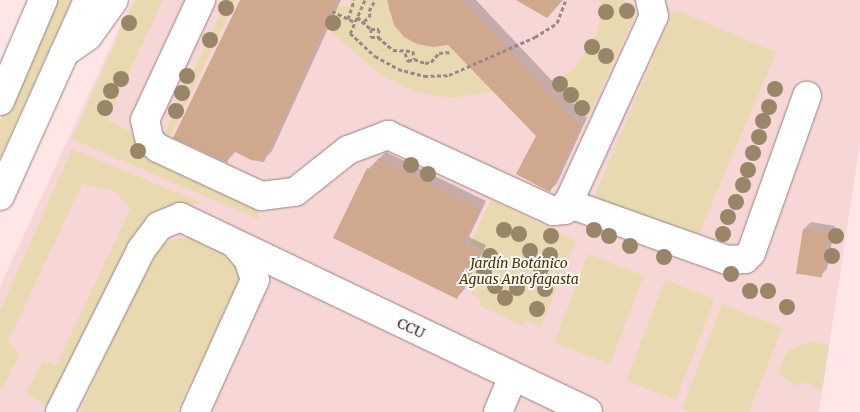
<!DOCTYPE html>
<html>
<head>
<meta charset="utf-8">
<style>
  body { margin:0 }
  #map { position:relative; width:860px; height:412px; overflow:hidden; background:#fde6e5; font-family:Merriweather,serif }
  div>[style] { position:absolute }
  .built>* { inset:0; background:#f7d7d5 }
  .green>* { inset:0; background:#e8d9b1; transform-origin:0 0 }
  .shadow>* { inset:0; background:#0003 }
  .building>* { inset:0; background:#cfa88e; transform-origin:0 0 }
  .path>* { height:3px; margin-top:-1.5px; transform-origin:0; background:repeating-linear-gradient(90deg,#988988 0 4px,transparent 0 6.5px) }
  .roads { filter:drop-shadow(0 0 1px #978281) drop-shadow(0 0 1px #978281) }
  .minor>* { height:28px; margin:-14px; padding:0 14px; transform-origin:14px; border-radius:14px; background:#fff }
  .major>* { height:28px; margin:-14px; padding:0 14px; transform-origin:14px; border-radius:14px; background:#fff }
  .trees>* { width:16px; height:16px; margin:-8px; border-radius:50%; background:#998668 }
  span { translate:-50% -50%; white-space:nowrap; text-align:center; line-height:1.15; -webkit-text-stroke:4px #fdf8f8; paint-order:stroke }
  .park-label { font-size:14px; color:#483801; font-style:italic }
  .street-label { font-size:14px; color:#2e2626 }
</style>
</head>
<body>
<div id="map">
  <div class="built">
    <div style="clip-path:polygon(132px 0,860px 0,860px 143px,819px 412px,0 412px,0 287px)"></div>
  </div>
  <div class="green">
    <div style="clip-path:polygon(53px 0,72px 0,0 158px,0 120px)"></div>
    <div style="clip-path:polygon(135px 0,163px 0,107px 120px,135px 134px,137px 144px,254px 202px,260px 220px,72px 139px)"></div>
    <div style="clip-path:polygon(227px 0,236px 0,169px 139px,162px 138px)"></div>
    <div style="clip-path:polygon(352px 0,387px 0,394px 25px,404px 37px,417px 44px,433px 47px,448px 45px,493px 91px,453px 98px,432px 95px,412px 90px,381px 75px,327px 29px,338px 6px,349px 7px)"></div>
    <div style="clip-path:polygon(596px 0,622px 0,632px 5px,634px 18px,587px 119px,554px 83px,574px 69px,597px 34px,602px 4px)"></div>
    <div style="left:674px;top:9px;width:111px;height:206px;rotate:23deg"></div>
    <div style="clip-path:polygon(72px 149px,204px 204px,175px 205px,154px 211px,140px 229px,52px 408px,26px 393px,43px 361px,56px 366px,130px 209px,115px 191px,82px 184px,8px 342px,20px 354px,2px 389px,0 388px,0 311px)"></div>
    <div style="clip-path:polygon(491px 200px,576px 241px,541px 327px,526px 320px,523px 326px,479px 305px,481px 299px,471px 294px,477px 279px,472px 276px,484px 251px,470px 244px)"></div>
    <div style="clip-path:polygon(188px 237px,206px 238px,231px 250px,238px 264px,240px 280px,176px 412px,80px 412px,144px 269px,156px 249px,170px 240px)"></div>
    <div style="left:588px;top:254px;width:60px;height:95px;rotate:21deg"></div>
    <div style="left:665px;top:280px;width:53px;height:108px;rotate:21deg"></div>
    <div style="clip-path:polygon(722px 304px,782px 328px,749px 412px,691px 412px,682px 409px)"></div>
    <div style="clip-path:polygon(812px 341px,829px 346px,822px 390px,804px 382px,796px 387px,778px 373px,787px 351px)"></div>
  </div>
  <div class="shadow">
    <div style="clip-path:polygon(241px 0,341px 0,272px 151px,263px 160px,236px 151px,227px 161px)"></div>
    <div style="clip-path:polygon(389px 0,476px 0,587px 118px,557px 183px,550px 190px,537px 136px,449px 44px,405px 36px,389px 10px)"></div>
    <div style="clip-path:polygon(386px 152px,486px 201px,469px 237px,486px 245px,464px 290px,457px 297px,368px 169px)"></div>
    <div style="clip-path:polygon(811px 222px,835px 226px,827px 269px,820px 276px,804px 229px)"></div>
  </div>
  <div class="building">
    <div style="clip-path:polygon(240px 0,337px 0,264px 162px,251px 160px,232px 150px,227px 163px,173px 138px)"></div>
    <div style="clip-path:polygon(387px 0,462px 0,580px 126px,550px 192px,516px 174px,536px 136px,448px 45px,433px 47px,417px 44px,404px 37px,394px 25px)"></div>
    <div style="clip-path:polygon(516px 0,563px 0,547px 18px)"></div>
    <div style="clip-path:polygon(378px 158px,480px 209px,463px 244px,480px 252px,457px 299px,333px 238px,367px 168px,372px 171px)"></div>
    <div style="left:803px;top:229px;width:26px;height:45px;rotate:9deg"></div>
  </div>
  <div class="path">
    <div style="left:365px;top:0;width:36px;rotate:114deg"></div>
    <div style="left:350px;top:33px;width:34px;rotate:43deg"></div>
    <div style="left:375px;top:56px;width:26px;rotate:29deg"></div>
    <div style="left:398px;top:69px;width:27px;rotate:15deg"></div>
    <div style="left:424px;top:76px;width:25px;rotate:-2deg"></div>
    <div style="left:449px;top:75px;width:94px;rotate:-23.8deg"></div>
    <div style="left:535px;top:37px;width:26px;rotate:-32deg"></div>
    <div style="left:557px;top:23px;width:25px;rotate:-69deg"></div>
    <div style="left:332px;top:11px;width:25px;rotate:26deg"></div>
    <div style="left:357px;top:17px;width:18px;rotate:41deg"></div>
    <div style="left:371px;top:29px;width:8px;rotate:90deg"></div>
    <div style="left:371px;top:37px;width:7px"></div>
    <div style="left:378px;top:37px;width:20px;rotate:41deg"></div>
    <div style="left:393px;top:50px;width:20px;rotate:3deg"></div>
    <div style="left:413px;top:51px;width:8px;rotate:83deg"></div>
    <div style="left:348px;top:19px;width:20px;rotate:-72deg"></div>
    <div style="left:364px;top:21px;width:7px;rotate:-34deg"></div>
    <div style="left:370px;top:17px;width:6px;rotate:-99deg"></div>
    <div style="left:369px;top:11px;width:13px;rotate:-61deg"></div>
    <div style="left:371px;top:29px;width:8px"></div>
    <div style="left:379px;top:29px;width:8px;rotate:97deg"></div>
    <div style="left:405px;top:53px;width:9px;rotate:69deg"></div>
    <div style="left:408px;top:61px;width:6px;rotate:-18deg"></div>
    <div style="left:414px;top:59px;width:12px;rotate:20deg"></div>
    <div style="left:425px;top:63px;width:6px;rotate:-9deg"></div>
    <div style="left:431px;top:62px;width:12px;rotate:-48deg"></div>
    <div style="left:439px;top:53px;width:12px;rotate:-5deg"></div>
  </div>
  <div class="roads">
    <div class="minor">
      <div style="left:201px;top:0;width:132px;rotate:115deg"></div>
      <div style="left:145px;top:120px;width:22px;rotate:77deg"></div>
      <div style="left:150px;top:141px;width:11px;rotate:41deg"></div>
      <div style="left:158px;top:148px;width:114px;rotate:25deg"></div>
      <div style="left:261px;top:196px;width:34px;rotate:-7deg"></div>
      <div style="left:295px;top:192px;width:68px;rotate:-38.4deg"></div>
      <div style="left:348px;top:150px;width:43px;rotate:-20.6deg"></div>
      <div style="left:388px;top:135px;width:182px;rotate:24.7deg"></div>
      <div style="left:553px;top:211px;width:12px;rotate:-5deg"></div>
      <div style="left:565px;top:210px;width:213px;rotate:-65.4deg"></div>
      <div style="left:654px;top:16px;width:16px;rotate:-104deg"></div>
      <div style="left:64px;top:53px;width:29px;rotate:-35deg"></div>
      <div style="left:88px;top:36px;width:44px;rotate:-54.2deg"></div>
      <div style="left:567px;top:203px;width:170px;rotate:19.6deg"></div>
      <div style="left:727px;top:260px;width:18px;rotate:-3deg"></div>
      <div style="left:745px;top:259px;width:8px;rotate:-45deg"></div>
      <div style="left:751px;top:253px;width:167px;rotate:-70.4deg"></div>
      <div style="left:60px;top:412px;width:181px;rotate:-63.4deg"></div>
      <div style="left:141px;top:250px;width:30px;rotate:-53deg"></div>
      <div style="left:159px;top:226px;width:23px;rotate:-23deg"></div>
      <div style="left:180px;top:217px;width:452px;rotate:25.5deg"></div>
      <div style="left:195px;top:412px;width:145px;rotate:-65.6deg"></div>
      <div style="left:255px;top:280px;width:22px;rotate:-108deg"></div>
      <div style="left:248px;top:259px;width:20px;rotate:-131deg"></div>
      <div style="left:498px;top:412px;width:38px;rotate:-67deg"></div>
    </div>
    <div class="major">
      <div style="left:0;top:101px;width:110px;rotate:-66.9deg"></div>
      <div style="left:0;top:196px;width:215px;rotate:-65.8deg"></div>
    </div>
  </div>
  <div class="trees">
    <div style="left:226px;top:8px"></div>
    <div style="left:627px;top:11px"></div>
    <div style="left:606px;top:12px"></div>
    <div style="left:129px;top:23px"></div>
    <div style="left:333px;top:23px"></div>
    <div style="left:210px;top:40px"></div>
    <div style="left:592px;top:47px"></div>
    <div style="left:606px;top:56px"></div>
    <div style="left:187px;top:76px"></div>
    <div style="left:121px;top:79px"></div>
    <div style="left:560px;top:84px"></div>
    <div style="left:775px;top:89px"></div>
    <div style="left:111px;top:91px"></div>
    <div style="left:182px;top:93px"></div>
    <div style="left:571px;top:95px"></div>
    <div style="left:769px;top:107px"></div>
    <div style="left:105px;top:108px"></div>
    <div style="left:582px;top:108px"></div>
    <div style="left:176px;top:111px"></div>
    <div style="left:763px;top:121px"></div>
    <div style="left:759px;top:137px"></div>
    <div style="left:138px;top:151px"></div>
    <div style="left:753px;top:153px"></div>
    <div style="left:411px;top:165px"></div>
    <div style="left:748px;top:170px"></div>
    <div style="left:428px;top:174px"></div>
    <div style="left:743px;top:185px"></div>
    <div style="left:736px;top:202px"></div>
    <div style="left:728px;top:217px"></div>
    <div style="left:504px;top:230px"></div>
    <div style="left:594px;top:230px"></div>
    <div style="left:519px;top:234px"></div>
    <div style="left:723px;top:234px"></div>
    <div style="left:551px;top:236px"></div>
    <div style="left:609px;top:236px"></div>
    <div style="left:836px;top:236px"></div>
    <div style="left:630px;top:246px"></div>
    <div style="left:530px;top:251px"></div>
    <div style="left:550px;top:255px"></div>
    <div style="left:490px;top:256px"></div>
    <div style="left:832px;top:256px"></div>
    <div style="left:664px;top:257px"></div>
    <div style="left:541px;top:268px"></div>
    <div style="left:484px;top:273px"></div>
    <div style="left:731px;top:274px"></div>
    <div style="left:495px;top:286px"></div>
    <div style="left:517px;top:288px"></div>
    <div style="left:545px;top:289px"></div>
    <div style="left:750px;top:291px"></div>
    <div style="left:768px;top:291px"></div>
    <div style="left:505px;top:298px"></div>
    <div style="left:787px;top:307px"></div>
    <div style="left:537px;top:309px"></div>
  </div>
  <div class="park-label">
    <span style="left:519px;top:271px">Jardín Botánico<br>Aguas Antofagasta</span>
  </div>
  <div class="street-label">
    <span style="left:411px;top:328px;rotate:25deg">CCU</span>
  </div>
</div>
</body>
</html>
